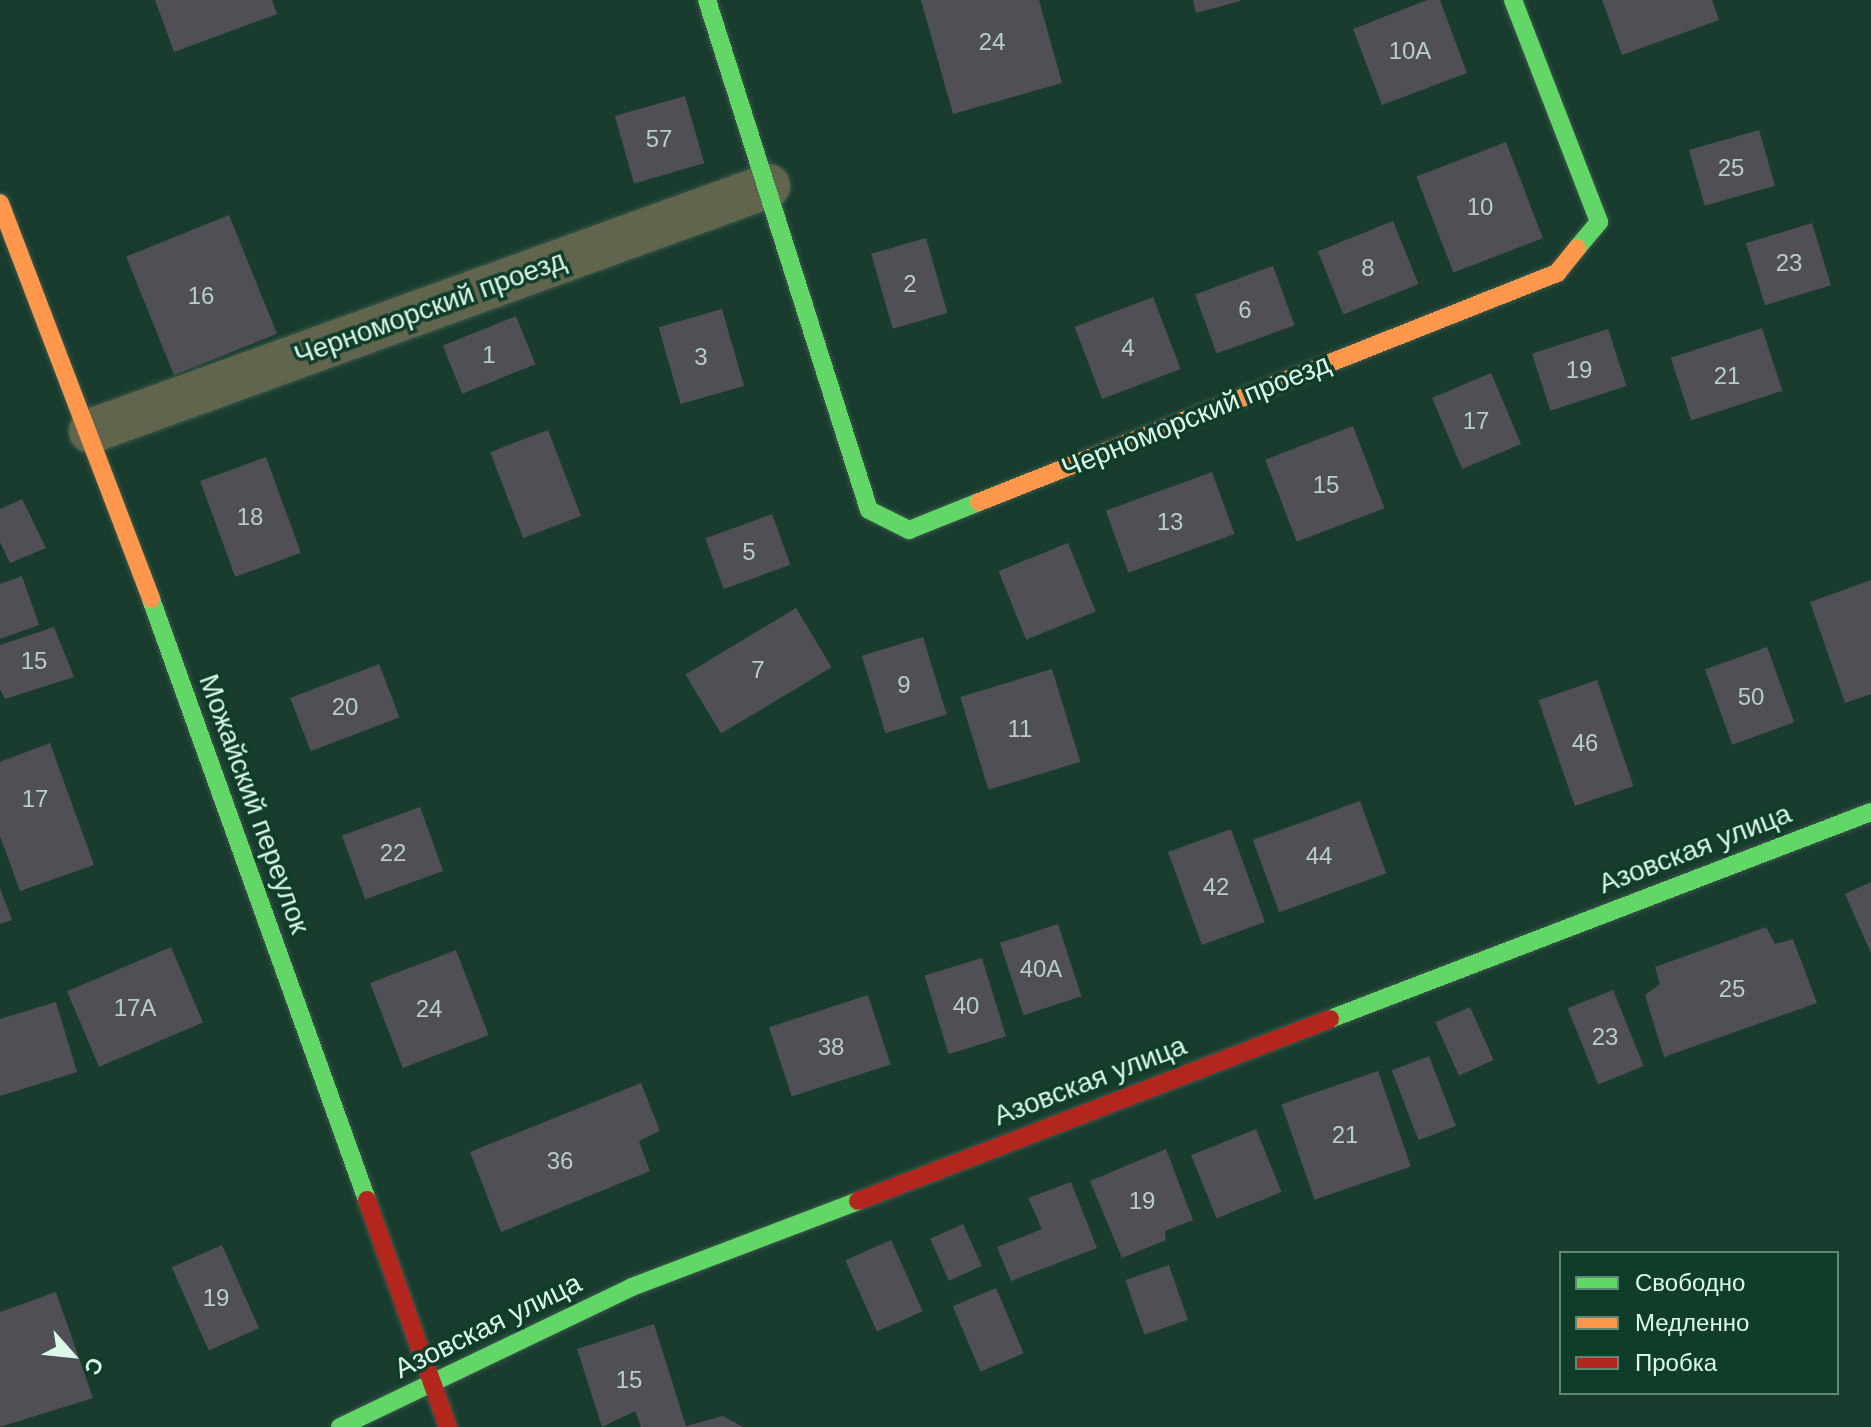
<!DOCTYPE html>
<html>
<head>
<meta charset="utf-8">
<style>
  body { margin:0 }
  #map { position:relative; width:1871px; height:1427px; overflow:hidden; background:#193c2e; font-family:Helvetica,sans-serif }
  div>[style] { position:absolute }
  .building>* { inset:0; background:#504f56; transform-origin:0 0 }
  .roads { filter:drop-shadow(0 0 2px #3b584b) drop-shadow(0 0 2px #3b584b) }
  .street>* { height:44px; margin:-22px; padding:0 22px; transform-origin:22px; border-radius:22px; background:#61654d }
  .fast>* { height:18px; margin:-9px; padding:0 9px; transform-origin:9px; border-radius:9px; background:#63d668 }
  .slow>* { height:18px; margin:-9px; padding:0 9px; transform-origin:9px; border-radius:9px; background:#ff974d }
  .jam>* { height:18px; margin:-9px; padding:0 9px; transform-origin:9px; border-radius:9px; background:#b3261e }
  span { translate:-50% -50%; white-space:nowrap; text-align:center; line-height:1.15; -webkit-text-stroke:7px #103d29; paint-order:stroke }
  .number-label { font-size:24px; color:#b8cec4 }
  .number-label span { -webkit-text-stroke-width:0 }
  .street-label { font-size:28px; color:#dbf8e8 }
  .legend { position:absolute; left:1559px; top:1251px; width:280px; height:144px; box-sizing:border-box; background:#103d29; border:2px solid #618875; margin:0; padding:10px 14px; list-style:none; font-size:24px; color:#dbf8e8 }
  .legend li { display:flex; align-items:center; gap:16px; height:40px }
  .legend b { width:40px; border:2px solid #618875 }
  .north { position:absolute; left:32px; top:1315px; width:80px; height:80px; -webkit-text-stroke:6px #103d29; paint-order:stroke; rotate:117deg; font-size:22px; font-weight:700; line-height:32px; text-align:center; color:#dbf8e8 }
  .north::after { content:''; display:block; margin:auto; width:28px; height:36px; background:#dbf8e8; clip-path:polygon(50% 0,100% 100%,50% 72%,0 100%) }
</style>
</head>
<body>
<div id="map">
  <div class="building">
    <div style="clip-path:polygon(155px 0,272px 0,277px 14px,174px 52px)"></div>
    <div style="clip-path:polygon(921px 0,1039px 0,1062px 83px,953px 114px)"></div>
    <div style="clip-path:polygon(1193px 0,1240px 0,1240px 1px,1196px 13px)"></div>
    <div style="clip-path:polygon(1427px 0,1440px 0,1467px 73px,1382px 105px,1353px 29px)"></div>
    <div style="clip-path:polygon(1602px 0,1712px 0,1719px 20px,1622px 55px)"></div>
    <div style="left:685px;top:96px;width:70px;height:73px;rotate:74deg"></div>
    <div style="left:1759px;top:130px;width:58px;height:73px;rotate:74deg"></div>
    <div style="left:1506px;top:142px;width:103px;height:96px;rotate:69deg"></div>
    <div style="left:229px;top:215px;width:128px;height:111px;rotate:68deg"></div>
    <div style="left:1393px;top:221px;width:68px;height:81px;rotate:68deg"></div>
    <div style="left:1812px;top:223px;width:65px;height:69px;rotate:73deg"></div>
    <div style="left:926px;top:238px;width:78px;height:57px;rotate:74deg"></div>
    <div style="left:1273px;top:266px;width:63px;height:83px;rotate:70deg"></div>
    <div style="left:1153px;top:297px;width:77px;height:84px;rotate:69deg"></div>
    <div style="left:722px;top:309px;width:80px;height:66px;rotate:74deg"></div>
    <div style="left:516px;top:316px;width:52px;height:79px;rotate:68deg"></div>
    <div style="left:1762px;top:328px;width:66px;height:96px;rotate:72deg"></div>
    <div style="left:1608px;top:329px;width:60px;height:80px;rotate:72deg"></div>
    <div style="left:1491px;top:373px;width:77px;height:64px;rotate:67deg"></div>
    <div style="left:1353px;top:426px;width:88px;height:94px;rotate:69deg"></div>
    <div style="left:548px;top:430px;width:92px;height:62px;rotate:69deg"></div>
    <div style="left:266px;top:457px;width:102px;height:70px;rotate:70deg"></div>
    <div style="left:1212px;top:472px;width:66px;height:113px;rotate:70deg"></div>
    <div style="clip-path:polygon(22px 499px,46px 548px,10px 563px,0 542px,0 509px)"></div>
    <div style="left:772px;top:514px;width:54px;height:71px;rotate:70deg"></div>
    <div style="left:1068px;top:543px;width:74px;height:75px;rotate:68deg"></div>
    <div style="clip-path:polygon(22px 576px,39px 625px,0 639px,0 584px)"></div>
    <div style="clip-path:polygon(1871px 580px,1871px 694px,1845px 703px,1810px 602px)"></div>
    <div style="left:796px;top:608px;width:69px;height:129px;rotate:59deg"></div>
    <div style="clip-path:polygon(54px 627px,74px 677px,5px 699px,0 689px,0 645px)"></div>
    <div style="left:923px;top:637px;width:81px;height:64px;rotate:73deg"></div>
    <div style="left:1767px;top:647px;width:80px;height:66px;rotate:70deg"></div>
    <div style="left:379px;top:664px;width:57px;height:95px;rotate:69deg"></div>
    <div style="left:1052px;top:669px;width:97px;height:96px;rotate:73deg"></div>
    <div style="left:1597px;top:680px;width:112px;height:62px;rotate:71deg"></div>
    <div style="clip-path:polygon(50px 743px,94px 865px,20px 891px,0 836px,0 762px)"></div>
    <div style="left:1360px;top:801px;width:77px;height:114px;rotate:70deg"></div>
    <div style="left:420px;top:807px;width:68px;height:83px;rotate:70deg"></div>
    <div style="left:1231px;top:829px;width:99px;height:67px;rotate:70deg"></div>
    <div style="clip-path:polygon(1871px 882px,1871px 953px,1845px 894px)"></div>
    <div style="clip-path:polygon(0 888px,12px 920px,0 924px)"></div>
    <div style="left:1058px;top:924px;width:76px;height:61px;rotate:72deg"></div>
    <div style="clip-path:polygon(1766px 927px,1775px 944px,1793px 939px,1817px 1003px,1664px 1057px,1645px 995px,1660px 984px,1655px 967px)"></div>
    <div style="left:171px;top:947px;width:82px;height:113px;rotate:67deg"></div>
    <div style="left:456px;top:950px;width:91px;height:92px;rotate:69deg"></div>
    <div style="left:982px;top:958px;width:82px;height:60px;rotate:73deg"></div>
    <div style="left:1613px;top:990px;width:82px;height:49px;rotate:68deg"></div>
    <div style="left:868px;top:995px;width:73px;height:104px;rotate:72deg"></div>
    <div style="clip-path:polygon(56px 1002px,77px 1072px,0 1096px,0 1019px)"></div>
    <div style="left:1470px;top:1007px;width:58px;height:38px;rotate:66deg"></div>
    <div style="left:1429px;top:1056px;width:75px;height:40px;rotate:69deg"></div>
    <div style="left:1378px;top:1071px;width:101px;height:102px;rotate:71deg"></div>
    <div style="clip-path:polygon(641px 1083px,660px 1131px,639px 1141px,650px 1171px,501px 1232px,470px 1152px)"></div>
    <div style="left:1256px;top:1129px;width:68px;height:70px;rotate:68deg"></div>
    <div style="clip-path:polygon(1166px 1149px,1193px 1220px,1165px 1231px,1166px 1240px,1122px 1258px,1090px 1181px)"></div>
    <div style="clip-path:polygon(1071px 1182px,1097px 1248px,1011px 1281px,997px 1247px,1042px 1229px,1028px 1198px)"></div>
    <div style="left:963px;top:1224px;width:46px;height:36px;rotate:66deg"></div>
    <div style="left:891px;top:1240px;width:78px;height:50px;rotate:66deg"></div>
    <div style="left:222px;top:1245px;width:91px;height:55px;rotate:66deg"></div>
    <div style="left:1169px;top:1265px;width:58px;height:46px;rotate:71deg"></div>
    <div style="left:996px;top:1288px;width:71px;height:47px;rotate:67deg"></div>
    <div style="clip-path:polygon(56px 1292px,93px 1398px,0 1427px,0 1312px)"></div>
    <div style="clip-path:polygon(654px 1324px,686px 1426px,723px 1416px,743px 1427px,641px 1427px,635px 1411px,602px 1427px,577px 1349px)"></div>
  </div>
  <div class="roads">
    <div class="street">
      <div style="left:91px;top:431px;width:720px;rotate:-19.89deg"></div>
    </div>
    <div class="fast">
      <div style="left:707px;top:0;width:535px;rotate:72.38deg"></div>
      <div style="left:869px;top:510px;width:45px;rotate:26.6deg"></div>
      <div style="left:909px;top:530px;width:75px;rotate:-21.8deg"></div>
      <div style="left:1513px;top:0;width:238px;rotate:68.8deg"></div>
      <div style="left:1599px;top:222px;width:34px;rotate:130deg"></div>
      <div style="left:151px;top:599px;width:639px;rotate:70.23deg"></div>
      <div style="left:1330px;top:1019px;width:579px;rotate:-20.94deg"></div>
      <div style="left:340px;top:1427px;width:324px;rotate:-25.6deg"></div>
      <div style="left:632px;top:1287px;width:242px;rotate:-20.8deg"></div>
    </div>
    <div class="slow">
      <div style="left:0;top:203px;width:424px;rotate:69.1deg"></div>
      <div style="left:979px;top:502px;width:622px;rotate:-21.61deg"></div>
      <div style="left:1557px;top:273px;width:32px;rotate:-51deg"></div>
    </div>
    <div class="jam">
      <div style="left:367px;top:1200px;width:241px;rotate:70.4deg"></div>
      <div style="left:858px;top:1201px;width:506px;rotate:-21.09deg"></div>
    </div>
  </div>
  <div class="number-label">
    <span style="left:992px;top:42px">24</span>
    <span style="left:1410px;top:51px">10А</span>
    <span style="left:659px;top:139px">57</span>
    <span style="left:1731px;top:168px">25</span>
    <span style="left:1480px;top:207px">10</span>
    <span style="left:1789px;top:263px">23</span>
    <span style="left:1368px;top:268px">8</span>
    <span style="left:910px;top:284px">2</span>
    <span style="left:201px;top:296px">16</span>
    <span style="left:1245px;top:310px">6</span>
    <span style="left:1128px;top:348px">4</span>
    <span style="left:489px;top:355px">1</span>
    <span style="left:701px;top:357px">3</span>
    <span style="left:1579px;top:370px">19</span>
    <span style="left:1727px;top:376px">21</span>
    <span style="left:1476px;top:421px">17</span>
    <span style="left:1326px;top:485px">15</span>
    <span style="left:250px;top:517px">18</span>
    <span style="left:1170px;top:522px">13</span>
    <span style="left:749px;top:552px">5</span>
    <span style="left:34px;top:661px">15</span>
    <span style="left:758px;top:670px">7</span>
    <span style="left:904px;top:685px">9</span>
    <span style="left:1751px;top:697px">50</span>
    <span style="left:345px;top:707px">20</span>
    <span style="left:1020px;top:729px">11</span>
    <span style="left:1585px;top:743px">46</span>
    <span style="left:35px;top:799px">17</span>
    <span style="left:393px;top:853px">22</span>
    <span style="left:1319px;top:856px">44</span>
    <span style="left:1216px;top:887px">42</span>
    <span style="left:1041px;top:969px">40А</span>
    <span style="left:1732px;top:989px">25</span>
    <span style="left:966px;top:1006px">40</span>
    <span style="left:135px;top:1008px">17А</span>
    <span style="left:429px;top:1009px">24</span>
    <span style="left:1605px;top:1037px">23</span>
    <span style="left:831px;top:1047px">38</span>
    <span style="left:1345px;top:1135px">21</span>
    <span style="left:560px;top:1161px">36</span>
    <span style="left:1142px;top:1201px">19</span>
    <span style="left:216px;top:1298px">19</span>
    <span style="left:629px;top:1380px">15</span>
  </div>
  <div class="street-label">
    <span style="left:430px;top:308px;rotate:-20deg">Черноморский проезд</span>
    <span style="left:1196px;top:416px;rotate:-22deg">Черноморский проезд</span>
    <span style="left:254px;top:804px;rotate:70deg">Можайский переулок</span>
    <span style="left:1695px;top:849px;rotate:-21deg">Азовская улица</span>
    <span style="left:1090px;top:1081px;rotate:-21deg">Азовская улица</span>
    <span style="left:488px;top:1326px;rotate:-26deg">Азовская улица</span>
  </div>
  <ul class="legend">
  <li><b style="height:10px;background:#63d668"></b>Свободно</li>
  <li><b style="height:10px;background:#ff974d"></b>Медленно</li>
  <li><b style="height:10px;background:#b3261e"></b>Пробка</li>
  </ul>
  <div class="north">С</div>
</div>
</body>
</html>
